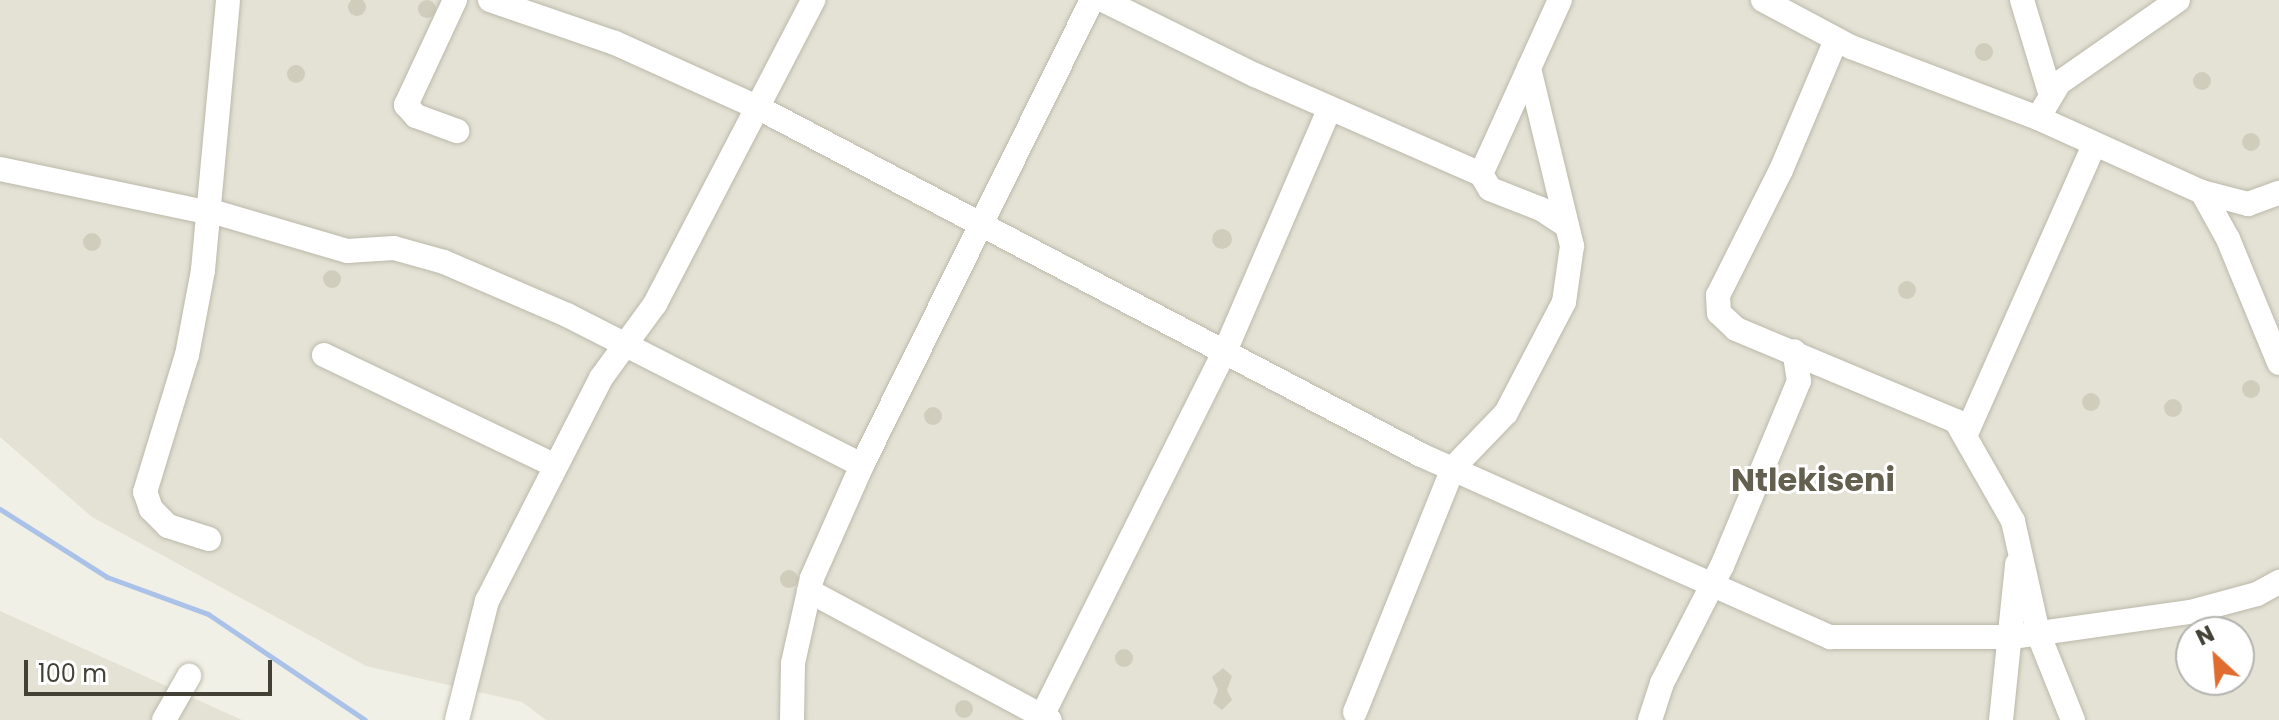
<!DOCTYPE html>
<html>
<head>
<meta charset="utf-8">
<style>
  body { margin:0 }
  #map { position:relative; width:2279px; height:720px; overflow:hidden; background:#f1f0e6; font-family:Poppins,sans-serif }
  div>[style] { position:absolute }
  .residential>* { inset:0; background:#e4e2d5 }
  .stream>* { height:5px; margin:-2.5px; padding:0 2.5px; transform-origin:2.5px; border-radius:2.5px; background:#aac2e7 }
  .building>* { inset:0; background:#d1cdbd }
  .round { border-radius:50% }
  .roads { filter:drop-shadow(0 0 2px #bbb9aa) drop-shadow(0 0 2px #bbb9aa) }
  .minor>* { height:24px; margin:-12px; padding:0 12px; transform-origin:12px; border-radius:12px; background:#fff }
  span { translate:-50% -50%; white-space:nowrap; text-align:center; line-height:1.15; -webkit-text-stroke:6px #fff; paint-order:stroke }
  .district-label { font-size:32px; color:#64604f; font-weight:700 }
  .north { position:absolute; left:2175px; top:616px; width:80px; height:80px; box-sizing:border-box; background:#fff; border:2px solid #b4b3af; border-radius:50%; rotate:334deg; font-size:22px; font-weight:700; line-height:32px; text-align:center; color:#434136 }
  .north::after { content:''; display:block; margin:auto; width:28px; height:36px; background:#e06c2f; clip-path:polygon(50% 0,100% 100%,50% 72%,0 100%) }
  .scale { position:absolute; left:24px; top:660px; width:248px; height:36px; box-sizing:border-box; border:4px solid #434136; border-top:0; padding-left:10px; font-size:24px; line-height:28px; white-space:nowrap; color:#434136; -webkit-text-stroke:6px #fff; paint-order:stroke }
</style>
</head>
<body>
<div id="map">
  <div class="residential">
    <div style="clip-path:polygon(evenodd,0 0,2279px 0,2279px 720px,546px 720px,522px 702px,366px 666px,92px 517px,0 437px,0 0,2191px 632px,2239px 632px,2239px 680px,2191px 680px,2191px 632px)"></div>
    <div style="clip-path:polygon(0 611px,242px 720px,0 720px)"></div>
  </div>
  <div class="stream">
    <div style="left:0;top:509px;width:127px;rotate:32.4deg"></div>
    <div style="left:107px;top:577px;width:108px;rotate:20.1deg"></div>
    <div style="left:208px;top:614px;width:189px;rotate:34deg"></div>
  </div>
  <div class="building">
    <div class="round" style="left:348px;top:-2px;width:18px;height:18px"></div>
    <div class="round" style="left:418px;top:0;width:18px;height:18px"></div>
    <div class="round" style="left:1975px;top:43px;width:18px;height:18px"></div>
    <div class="round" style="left:287px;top:65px;width:18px;height:18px"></div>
    <div class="round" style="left:2193px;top:72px;width:18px;height:18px"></div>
    <div class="round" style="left:2242px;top:133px;width:18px;height:18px"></div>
    <div class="round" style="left:1212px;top:229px;width:20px;height:20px"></div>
    <div class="round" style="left:83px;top:233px;width:18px;height:18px"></div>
    <div class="round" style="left:323px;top:270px;width:18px;height:18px"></div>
    <div class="round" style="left:1898px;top:281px;width:18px;height:18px"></div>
    <div class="round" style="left:2242px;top:380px;width:18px;height:18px"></div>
    <div class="round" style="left:2082px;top:393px;width:18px;height:18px"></div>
    <div class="round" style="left:2164px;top:399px;width:18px;height:18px"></div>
    <div class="round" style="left:924px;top:407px;width:18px;height:18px"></div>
    <div class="round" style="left:780px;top:570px;width:18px;height:18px"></div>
    <div class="round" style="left:1115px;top:649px;width:18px;height:18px"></div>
    <div style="clip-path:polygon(1223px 668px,1232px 676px,1227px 690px,1232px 700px,1222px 710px,1213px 703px,1218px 690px,1212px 677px)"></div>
    <div class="round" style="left:955px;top:700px;width:18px;height:18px"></div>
  </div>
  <div class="roads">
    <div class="minor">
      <div style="left:455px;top:0;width:116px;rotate:115deg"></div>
      <div style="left:406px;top:105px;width:15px;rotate:48deg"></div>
      <div style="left:416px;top:116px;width:44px;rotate:20.1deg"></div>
      <div style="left:490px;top:0;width:132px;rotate:19deg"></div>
      <div style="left:615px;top:43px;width:158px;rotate:24.3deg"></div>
      <div style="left:759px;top:108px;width:747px;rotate:27.66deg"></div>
      <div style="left:1421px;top:455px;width:448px;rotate:24deg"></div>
      <div style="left:1830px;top:637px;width:182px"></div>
      <div style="left:2012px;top:637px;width:180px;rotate:-8deg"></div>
      <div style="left:2190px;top:612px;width:69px;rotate:-15deg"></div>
      <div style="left:2257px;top:594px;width:25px;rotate:-29deg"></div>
      <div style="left:1103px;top:0;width:169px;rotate:26.3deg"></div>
      <div style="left:1255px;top:75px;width:247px;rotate:23.7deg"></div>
      <div style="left:1481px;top:174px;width:17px;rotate:59deg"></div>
      <div style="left:1490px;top:189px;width:55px;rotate:21.4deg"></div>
      <div style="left:1541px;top:209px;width:31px;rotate:33deg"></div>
      <div style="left:1763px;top:0;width:100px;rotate:28.1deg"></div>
      <div style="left:1851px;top:47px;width:200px;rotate:20.8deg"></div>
      <div style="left:2038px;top:118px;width:180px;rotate:24.3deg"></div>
      <div style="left:2202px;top:192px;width:48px;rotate:14.6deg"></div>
      <div style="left:2248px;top:204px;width:33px;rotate:-20deg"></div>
      <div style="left:2022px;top:0;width:97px;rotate:73.2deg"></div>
      <div style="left:1836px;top:40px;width:141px;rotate:112.9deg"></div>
      <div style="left:1781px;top:170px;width:140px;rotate:116.7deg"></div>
      <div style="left:1718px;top:295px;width:18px;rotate:87deg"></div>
      <div style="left:1719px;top:313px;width:23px;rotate:43deg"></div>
      <div style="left:1736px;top:329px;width:238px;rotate:22.7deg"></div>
      <div style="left:1956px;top:421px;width:115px;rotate:60.3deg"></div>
      <div style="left:2013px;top:521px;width:115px;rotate:77.4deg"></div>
      <div style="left:2038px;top:633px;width:94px;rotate:68.1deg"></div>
      <div style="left:2038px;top:118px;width:41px;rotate:-59deg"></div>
      <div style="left:2059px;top:83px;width:145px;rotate:-34.9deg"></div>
      <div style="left:0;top:169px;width:216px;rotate:11.8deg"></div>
      <div style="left:1481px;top:174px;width:191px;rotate:-65.6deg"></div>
      <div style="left:2202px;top:192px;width:54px;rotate:61deg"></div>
      <div style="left:2228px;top:239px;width:134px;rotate:67.6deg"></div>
      <div style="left:211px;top:211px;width:142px;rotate:16.4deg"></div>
      <div style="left:347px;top:251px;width:47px;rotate:-3.7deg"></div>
      <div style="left:394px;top:248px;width:52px;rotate:15.6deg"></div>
      <div style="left:444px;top:262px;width:134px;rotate:23.3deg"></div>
      <div style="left:567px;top:315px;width:331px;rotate:27deg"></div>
      <div style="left:324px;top:355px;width:257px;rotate:25.6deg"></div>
      <div style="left:1966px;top:434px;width:316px;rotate:-66.1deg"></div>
      <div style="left:209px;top:539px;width:43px;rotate:-162.4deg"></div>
      <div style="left:168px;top:526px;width:24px;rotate:-135deg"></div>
      <div style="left:151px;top:509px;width:18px;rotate:-109deg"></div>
      <div style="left:145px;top:492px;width:143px;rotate:-73deg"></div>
      <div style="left:187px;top:355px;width:86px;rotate:-79.3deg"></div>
      <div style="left:203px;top:270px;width:271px;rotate:-84.7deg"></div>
      <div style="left:809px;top:591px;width:273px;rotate:28.2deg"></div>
      <div style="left:1355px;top:712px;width:263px;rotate:-68.1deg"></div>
      <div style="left:1453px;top:468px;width:76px;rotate:-46.1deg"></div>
      <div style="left:1506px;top:413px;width:125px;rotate:-62.4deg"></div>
      <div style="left:1564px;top:302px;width:57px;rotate:-81.9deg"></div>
      <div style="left:1572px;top:246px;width:183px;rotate:-103.6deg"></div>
      <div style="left:1042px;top:716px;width:411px;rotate:-63.4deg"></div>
      <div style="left:1226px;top:349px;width:260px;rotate:-66.7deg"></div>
      <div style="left:164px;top:720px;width:51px;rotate:-60.4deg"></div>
      <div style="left:457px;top:720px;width:123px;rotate:-75.9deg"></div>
      <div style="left:487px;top:601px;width:250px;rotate:-62.9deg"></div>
      <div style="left:601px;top:378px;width:92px;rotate:-53.9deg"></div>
      <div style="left:655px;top:304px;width:343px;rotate:-62.5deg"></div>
      <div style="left:792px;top:720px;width:57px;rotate:-89deg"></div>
      <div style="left:793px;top:663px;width:87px;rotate:-77.4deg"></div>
      <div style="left:812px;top:578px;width:124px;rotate:-66.1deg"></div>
      <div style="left:862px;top:465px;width:519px;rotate:-63.68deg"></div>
      <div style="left:1650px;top:720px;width:39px;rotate:-72deg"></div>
      <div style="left:1662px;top:683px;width:131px;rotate:-62.9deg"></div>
      <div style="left:1722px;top:566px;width:200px;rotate:-67.4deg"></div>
      <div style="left:1799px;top:381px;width:30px;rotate:-99deg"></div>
      <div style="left:2001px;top:720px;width:157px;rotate:-84.1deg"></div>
    </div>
  </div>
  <div class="district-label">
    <span style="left:1813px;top:480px">Ntlekiseni</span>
  </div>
  <div class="north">N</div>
  <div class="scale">100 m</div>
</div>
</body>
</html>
